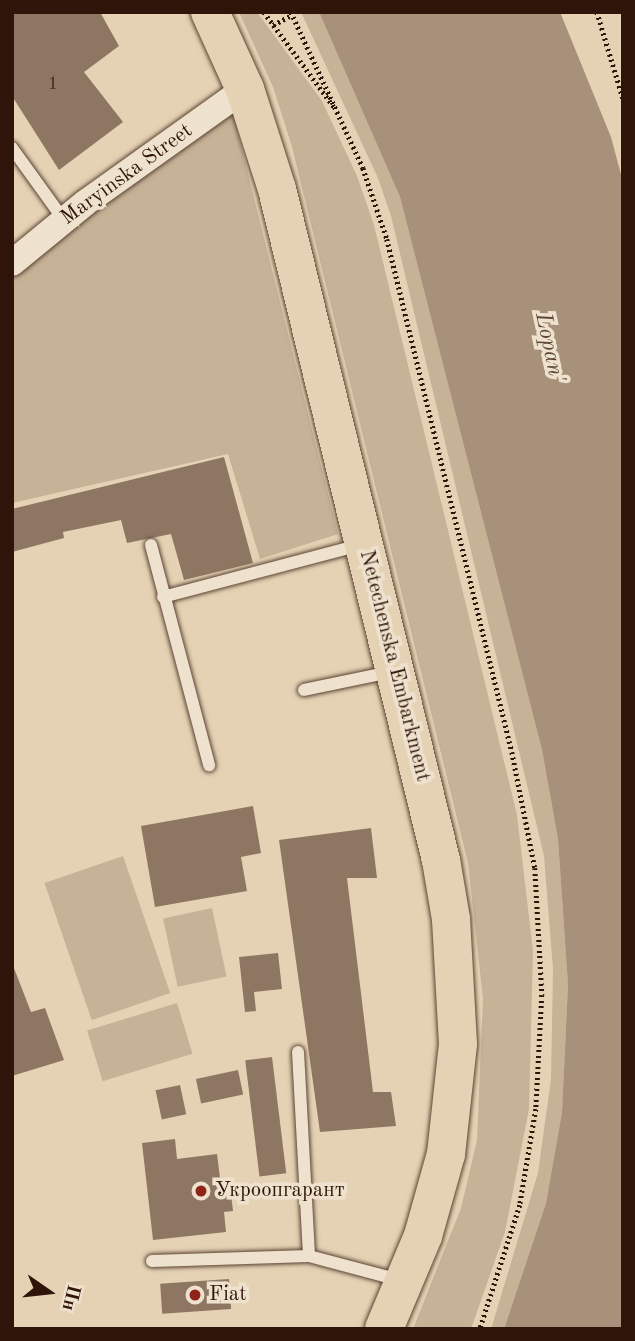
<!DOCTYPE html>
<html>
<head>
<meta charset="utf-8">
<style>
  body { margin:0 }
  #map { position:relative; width:635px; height:1341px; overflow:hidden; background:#e5d2b4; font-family:"Old Standard TT",serif }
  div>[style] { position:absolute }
  .green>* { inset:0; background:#c6b297; transform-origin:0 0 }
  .water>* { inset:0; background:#a7917a }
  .building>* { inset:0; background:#8e7762; transform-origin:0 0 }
  .path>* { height:4.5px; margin-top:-2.25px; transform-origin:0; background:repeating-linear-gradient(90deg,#2f1409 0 2px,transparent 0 5.5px) }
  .roads { filter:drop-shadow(0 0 2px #5c4434) drop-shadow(0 0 2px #5c4434) }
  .lane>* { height:12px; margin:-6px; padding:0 6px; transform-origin:6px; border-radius:6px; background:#eee2ce }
  .street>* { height:26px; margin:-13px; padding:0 13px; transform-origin:13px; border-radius:13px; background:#eee2ce }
  .primary>* { height:38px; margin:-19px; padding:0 19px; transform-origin:19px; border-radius:19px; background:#e5d2b4 }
  .dots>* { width:19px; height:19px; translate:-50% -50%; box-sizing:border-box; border:4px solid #eee2ce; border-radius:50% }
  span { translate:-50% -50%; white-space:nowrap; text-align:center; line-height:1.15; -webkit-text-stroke:7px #eee2ce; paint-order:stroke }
  .number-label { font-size:18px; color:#472d1f }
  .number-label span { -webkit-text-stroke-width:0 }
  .street-label { font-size:21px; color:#2f1409 }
  .poi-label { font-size:21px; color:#2f1409 }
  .left { translate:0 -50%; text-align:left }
  .water-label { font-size:23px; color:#5f4636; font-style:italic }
  .frame { position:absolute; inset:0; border:14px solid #2f1409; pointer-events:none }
  .north { position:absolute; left:14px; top:1257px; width:70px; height:70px; -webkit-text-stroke:5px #eee2ce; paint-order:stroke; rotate:104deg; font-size:19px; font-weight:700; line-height:28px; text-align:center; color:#2f1409 }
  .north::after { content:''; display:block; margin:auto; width:24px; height:32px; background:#2f1409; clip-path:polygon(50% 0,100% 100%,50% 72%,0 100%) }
</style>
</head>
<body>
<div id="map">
  <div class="green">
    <div style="clip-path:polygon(239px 12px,257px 12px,322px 101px,357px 176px,374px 225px,517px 815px,533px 951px,529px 1109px,505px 1232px,471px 1329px,413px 1329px,461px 1208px,477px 1140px,483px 999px,468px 863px,292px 147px,273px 87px)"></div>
    <div style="clip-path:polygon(301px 12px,319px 12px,400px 197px,542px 750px,558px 839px,568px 985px,562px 1112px,546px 1203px,504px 1329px,491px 1329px,538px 1173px,551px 1079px,553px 969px,544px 856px,391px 216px,378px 178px)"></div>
    <div style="clip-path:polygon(231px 106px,338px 534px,260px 559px,228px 454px,12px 503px,12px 271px)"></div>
    <div style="left:123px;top:856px;width:145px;height:83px;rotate:71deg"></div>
    <div style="left:212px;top:908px;width:70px;height:50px;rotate:78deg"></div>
    <div style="left:177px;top:1003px;width:53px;height:94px;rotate:73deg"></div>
  </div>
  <div class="water">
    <div style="clip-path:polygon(319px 12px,560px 12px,611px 137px,623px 182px,623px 1329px,504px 1329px,546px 1203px,562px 1112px,568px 985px,558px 839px,542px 750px,400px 197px)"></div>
  </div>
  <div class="building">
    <div style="clip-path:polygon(12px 12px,100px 12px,119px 46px,84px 72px,123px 122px,59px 170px,12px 96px)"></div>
    <div style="clip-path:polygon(224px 457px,253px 563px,184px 580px,171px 534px,127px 543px,121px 520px,63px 532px,64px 538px,12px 552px,12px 509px)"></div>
    <div style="clip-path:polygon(253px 806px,261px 853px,241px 857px,247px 891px,155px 907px,141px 826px)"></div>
    <div style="clip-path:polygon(371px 828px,377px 878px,347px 878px,373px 1092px,391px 1092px,396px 1126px,320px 1132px,279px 840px)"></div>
    <div style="clip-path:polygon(278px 953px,282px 989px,254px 992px,256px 1011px,245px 1012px,239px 957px)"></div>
    <div style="clip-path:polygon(12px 963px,31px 1012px,45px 1008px,64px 1060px,12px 1076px)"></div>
    <div style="left:272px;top:1057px;width:117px;height:27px;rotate:83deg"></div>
    <div style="left:238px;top:1070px;width:25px;height:43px;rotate:78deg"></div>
    <div style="left:180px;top:1085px;width:30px;height:25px;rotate:78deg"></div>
    <div style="clip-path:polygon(175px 1139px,177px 1159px,217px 1154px,221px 1186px,230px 1185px,233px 1211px,224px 1212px,226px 1232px,153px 1240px,142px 1143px)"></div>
    <div style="left:229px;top:1279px;width:30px;height:69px;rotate:86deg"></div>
  </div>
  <div class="path">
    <div style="left:264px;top:12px;width:118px;rotate:53.6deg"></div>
    <div style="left:291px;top:12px;width:172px;rotate:65.2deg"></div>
    <div style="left:363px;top:168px;width:75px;rotate:71.3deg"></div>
    <div style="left:387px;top:239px;width:528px;rotate:76.31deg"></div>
    <div style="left:512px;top:752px;width:118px;rotate:78.8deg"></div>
    <div style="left:535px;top:868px;width:127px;rotate:86.8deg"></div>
    <div style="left:542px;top:995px;width:114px;rotate:93deg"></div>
    <div style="left:536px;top:1109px;width:97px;rotate:99.5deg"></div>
    <div style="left:520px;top:1205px;width:130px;rotate:107.9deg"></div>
    <div style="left:597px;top:12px;width:90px;rotate:73.2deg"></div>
    <div style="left:273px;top:25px;width:21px;rotate:-28deg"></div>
  </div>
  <div class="roads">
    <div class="lane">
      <div style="left:12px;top:148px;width:89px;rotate:54.2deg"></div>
      <div style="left:151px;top:545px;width:228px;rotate:75.2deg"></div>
      <div style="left:163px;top:597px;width:204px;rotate:-14.8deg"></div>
      <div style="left:304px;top:690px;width:89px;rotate:-11.7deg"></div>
      <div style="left:298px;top:1052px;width:204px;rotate:86.9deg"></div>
      <div style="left:309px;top:1256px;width:93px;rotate:14.9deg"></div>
      <div style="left:152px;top:1261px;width:157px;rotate:-1.8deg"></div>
    </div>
    <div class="street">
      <div style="left:12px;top:263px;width:94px;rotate:-39.4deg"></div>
      <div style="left:85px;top:203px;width:196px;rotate:-35.5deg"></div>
    </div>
    <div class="primary">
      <div style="left:210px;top:12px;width:85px;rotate:65.6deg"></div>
      <div style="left:245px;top:89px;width:105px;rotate:72.3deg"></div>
      <div style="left:277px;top:189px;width:691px;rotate:76.27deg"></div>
      <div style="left:441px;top:860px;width:60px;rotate:80.4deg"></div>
      <div style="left:451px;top:919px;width:125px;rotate:86.8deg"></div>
      <div style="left:458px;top:1044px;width:111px;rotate:96.2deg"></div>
      <div style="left:446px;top:1154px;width:85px;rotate:105.7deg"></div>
      <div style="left:423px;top:1236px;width:101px;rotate:112.8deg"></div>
    </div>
  </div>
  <div class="dots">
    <div style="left:201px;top:1191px;background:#8f2418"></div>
    <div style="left:195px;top:1295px;background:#8f2418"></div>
  </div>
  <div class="number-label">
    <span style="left:53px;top:84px">1</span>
  </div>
  <div class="street-label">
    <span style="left:127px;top:175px;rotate:-36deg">Maryinska Street</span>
    <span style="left:394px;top:666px;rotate:76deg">Netechenska Embarkment</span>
  </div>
  <div class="poi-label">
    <span class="left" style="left:215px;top:1191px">Укроопгарант</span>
    <span class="left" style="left:209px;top:1295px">Fiat</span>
  </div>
  <div class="water-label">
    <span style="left:549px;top:347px;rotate:78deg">Lopan'</span>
  </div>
  <div class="frame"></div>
  <div class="north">Пн</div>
</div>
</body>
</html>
